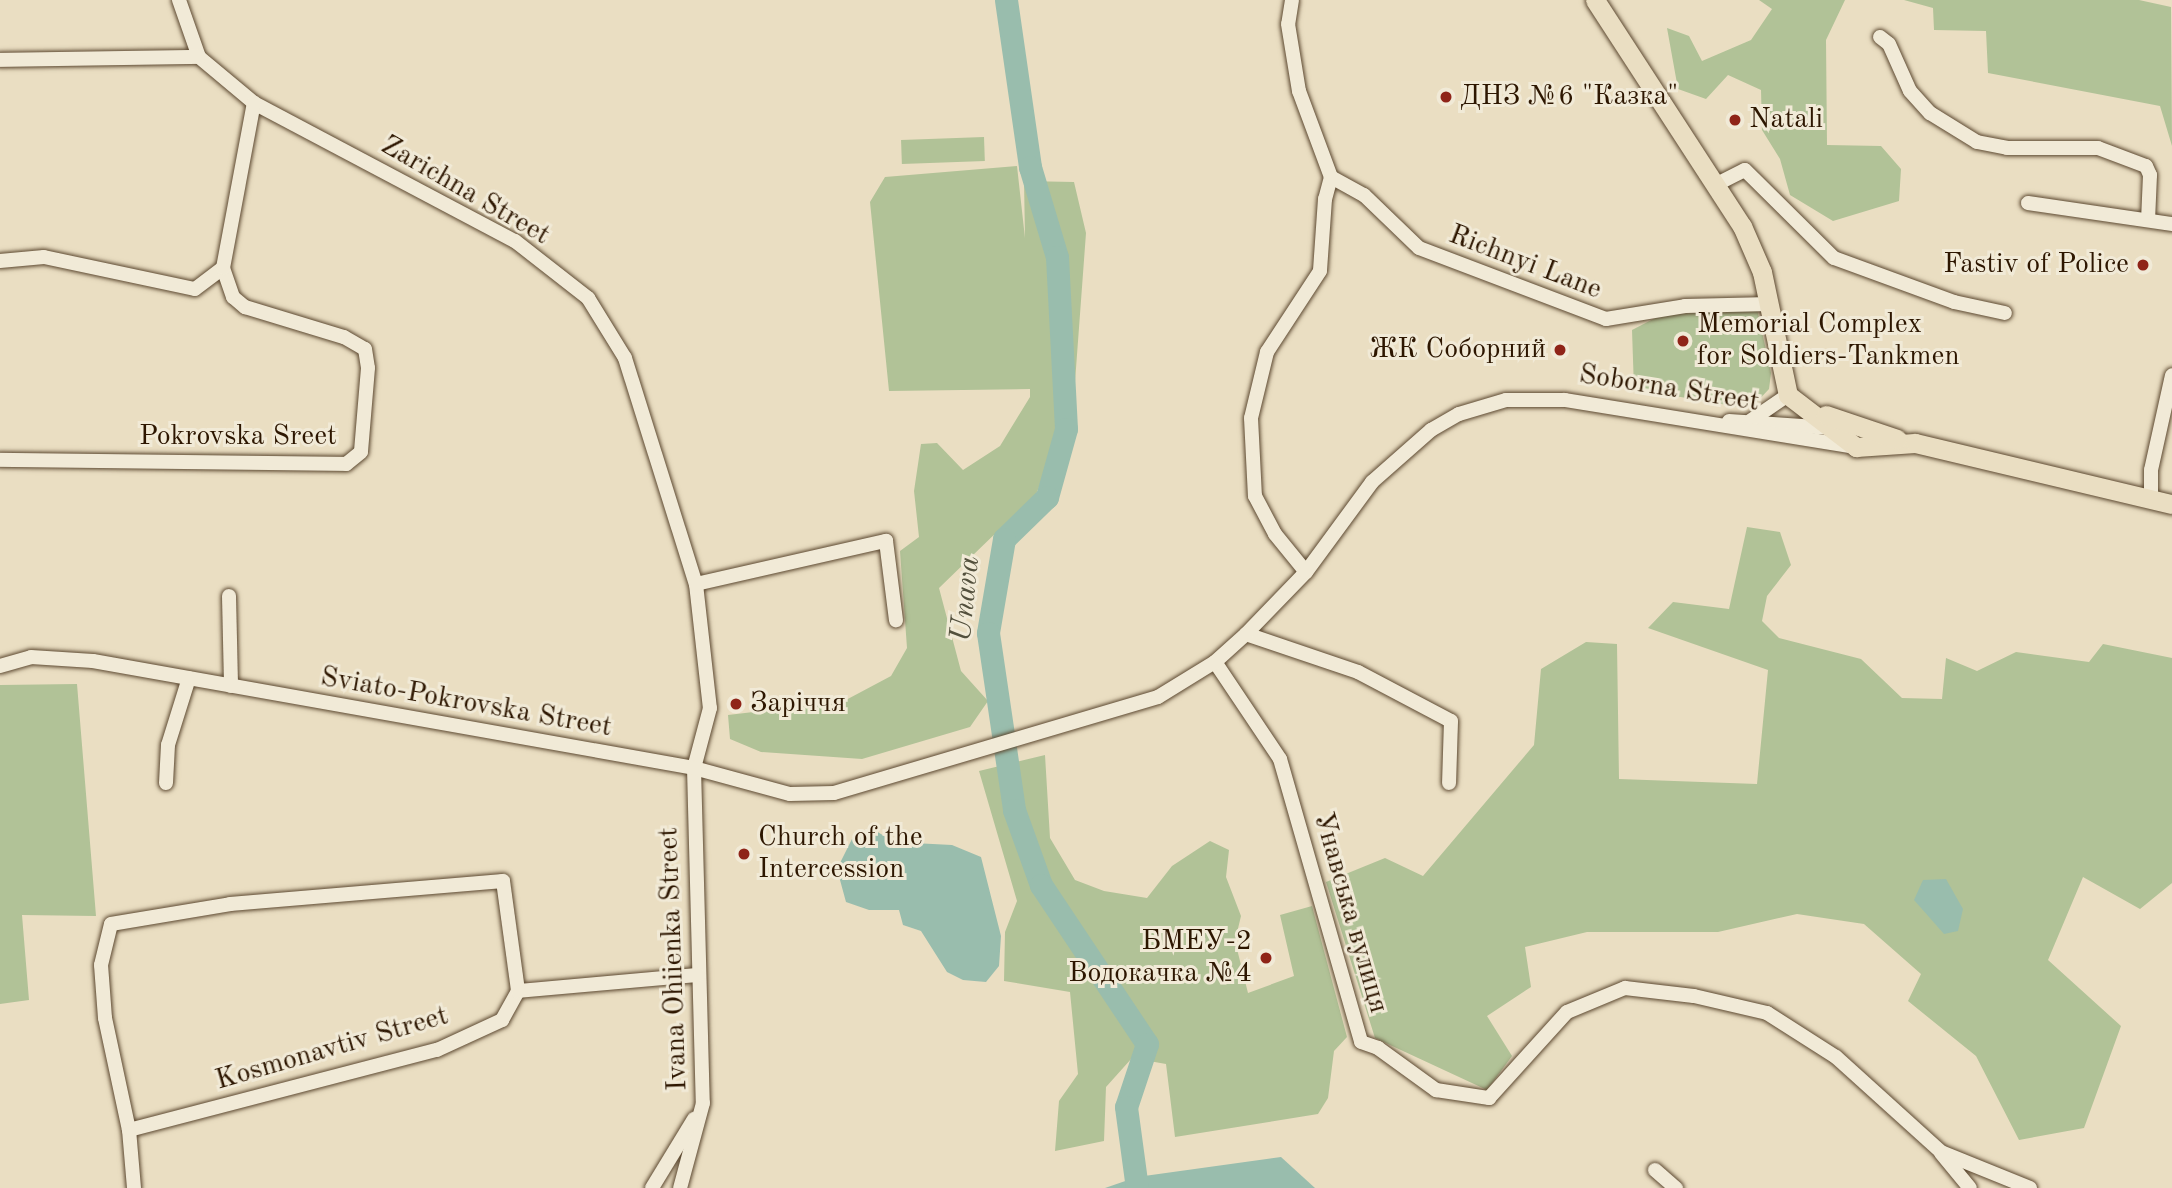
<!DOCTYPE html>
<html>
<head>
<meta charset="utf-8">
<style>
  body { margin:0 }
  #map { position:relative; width:2172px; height:1188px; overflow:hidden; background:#eadec2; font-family:"Old Standard TT",serif }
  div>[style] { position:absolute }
  .green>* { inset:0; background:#b1c297; transform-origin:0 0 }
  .water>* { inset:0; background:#99bdad }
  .river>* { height:23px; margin:-11.5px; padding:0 11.5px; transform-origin:11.5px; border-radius:11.5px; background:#99bdad }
  .roads { filter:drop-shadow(0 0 2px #5c4830) drop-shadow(0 0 2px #5c4830) }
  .minor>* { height:14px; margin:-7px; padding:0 7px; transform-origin:7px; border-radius:7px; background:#f1ead7 }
  .major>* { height:19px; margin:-9.5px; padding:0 9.5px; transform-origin:9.5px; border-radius:9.5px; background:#eadec2 }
  .dots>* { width:19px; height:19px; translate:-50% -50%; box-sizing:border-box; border:4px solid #f1ead7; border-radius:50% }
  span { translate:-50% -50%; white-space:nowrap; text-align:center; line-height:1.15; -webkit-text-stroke:6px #f1ead7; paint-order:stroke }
  .poi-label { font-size:28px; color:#2d1600 }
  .left { translate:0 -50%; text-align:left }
  .right { translate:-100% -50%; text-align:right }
  .street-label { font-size:28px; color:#2d1600 }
  .water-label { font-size:30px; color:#53503d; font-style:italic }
</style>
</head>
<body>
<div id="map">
  <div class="green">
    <div style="clip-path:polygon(1759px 0,1845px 0,1826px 40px,1827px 145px,1881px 146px,1901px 169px,1899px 201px,1833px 221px,1790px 195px,1780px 159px,1762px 130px,1761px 90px,1728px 75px,1706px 99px,1678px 89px,1667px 28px,1689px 36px,1702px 61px,1751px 40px,1772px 9px)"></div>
    <div style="clip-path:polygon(1904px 0,2139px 0,2171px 7px,2172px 146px,2160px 106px,1988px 73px,1986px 31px,1934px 30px,1933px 8px)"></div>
    <div style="left:984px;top:137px;width:24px;height:83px;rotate:88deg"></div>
    <div style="clip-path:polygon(1017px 166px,1025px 238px,1024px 181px,1074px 182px,1086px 233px,1073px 409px,1036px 494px,939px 588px,961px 671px,988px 701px,970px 727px,862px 759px,761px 752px,730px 739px,728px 715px,844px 701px,891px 676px,907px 648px,900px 551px,919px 537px,914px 491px,921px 444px,937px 443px,963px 470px,1000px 446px,1030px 397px,1030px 389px,889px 391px,870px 202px,885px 177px)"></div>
    <div style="clip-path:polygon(1757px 309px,1771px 373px,1769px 389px,1754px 405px,1739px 407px,1634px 389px,1632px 330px,1661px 315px)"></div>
    <div style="clip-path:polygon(1747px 527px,1780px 532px,1791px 565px,1767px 596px,1762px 621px,1779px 638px,1861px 659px,1902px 698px,1942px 699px,1946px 658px,1977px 671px,2016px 652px,2089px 662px,2103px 644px,2172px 658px,2172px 883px,2140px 909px,2083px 877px,2048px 960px,2121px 1026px,2084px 1128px,2019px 1140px,1976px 1056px,1908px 1001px,1921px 974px,1864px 924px,1797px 914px,1718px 932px,1587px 932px,1525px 947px,1531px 987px,1487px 1016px,1512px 1056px,1487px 1090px,1375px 1038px,1326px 882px,1385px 858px,1423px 876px,1534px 745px,1541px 669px,1586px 642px,1617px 644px,1619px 779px,1757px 784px,1768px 670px,1648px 628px,1673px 602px,1729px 609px)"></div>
    <div style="clip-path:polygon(77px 684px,96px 916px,22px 915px,29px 1000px,0 1004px,0 685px)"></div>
    <div style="clip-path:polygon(1045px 755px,1050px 838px,1075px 880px,1104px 891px,1147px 898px,1172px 866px,1210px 841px,1229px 850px,1226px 877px,1241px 916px,1235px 941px,1248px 993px,1294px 976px,1280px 915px,1312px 906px,1347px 1037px,1334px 1051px,1328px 1098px,1318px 1114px,1175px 1137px,1166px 1064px,1132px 1058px,1106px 1087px,1104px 1141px,1055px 1151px,1059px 1101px,1078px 1074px,1070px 992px,1004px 981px,1005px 932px,1017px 901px,979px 771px)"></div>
  </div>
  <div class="water">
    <div style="clip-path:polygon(876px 831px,894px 842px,952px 845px,981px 857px,1001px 936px,999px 966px,986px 982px,963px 980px,947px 972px,921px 931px,903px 925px,899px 910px,869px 910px,846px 902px,837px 869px,853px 837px)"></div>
    <div style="clip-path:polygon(1946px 879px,1963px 909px,1958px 931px,1944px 934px,1914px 900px,1923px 880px)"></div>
    <div style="clip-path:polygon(1281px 1157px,1315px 1188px,1105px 1188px,1137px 1177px)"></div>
  </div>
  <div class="river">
    <div style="left:1006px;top:0;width:169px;rotate:81.8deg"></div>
    <div style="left:1030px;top:167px;width:94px;rotate:73.3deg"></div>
    <div style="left:1057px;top:257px;width:172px;rotate:87deg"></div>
    <div style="left:1066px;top:429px;width:71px;rotate:105.6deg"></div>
    <div style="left:1047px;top:497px;width:60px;rotate:135.7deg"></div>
    <div style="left:1004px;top:539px;width:95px;rotate:99.7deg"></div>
    <div style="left:988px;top:633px;width:179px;rotate:81.6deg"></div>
    <div style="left:1014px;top:810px;width:80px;rotate:70.2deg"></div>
    <div style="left:1041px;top:885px;width:191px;rotate:56.3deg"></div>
    <div style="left:1147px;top:1044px;width:66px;rotate:108.4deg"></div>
    <div style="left:1126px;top:1107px;width:82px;rotate:82.3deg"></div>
  </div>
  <div class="roads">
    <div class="minor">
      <div style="left:179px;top:0;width:60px;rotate:70.7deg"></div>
      <div style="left:199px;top:57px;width:72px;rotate:39.9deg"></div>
      <div style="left:254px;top:103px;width:295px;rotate:27.9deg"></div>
      <div style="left:515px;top:241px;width:93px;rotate:38deg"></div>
      <div style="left:588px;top:298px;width:70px;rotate:58.3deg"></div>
      <div style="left:625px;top:358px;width:237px;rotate:72.6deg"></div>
      <div style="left:696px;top:584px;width:125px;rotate:83.6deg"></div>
      <div style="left:710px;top:708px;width:62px;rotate:104.9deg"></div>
      <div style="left:694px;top:768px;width:335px;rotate:88.5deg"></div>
      <div style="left:703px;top:1103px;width:88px;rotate:105.1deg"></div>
      <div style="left:1292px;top:0;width:24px;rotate:99deg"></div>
      <div style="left:1288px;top:24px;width:68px;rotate:80.7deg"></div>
      <div style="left:1299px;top:91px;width:92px;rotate:69.6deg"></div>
      <div style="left:1331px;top:177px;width:23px;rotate:105deg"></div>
      <div style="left:1325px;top:199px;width:72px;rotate:94deg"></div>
      <div style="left:1320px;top:271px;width:97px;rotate:123.2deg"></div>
      <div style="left:1267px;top:352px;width:68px;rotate:103.6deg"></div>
      <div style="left:1251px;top:418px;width:78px;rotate:87.1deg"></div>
      <div style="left:1255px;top:496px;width:43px;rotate:62.2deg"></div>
      <div style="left:1275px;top:534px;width:49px;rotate:50.8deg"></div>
      <div style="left:1880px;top:37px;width:11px;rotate:38deg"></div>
      <div style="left:1889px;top:44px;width:51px;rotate:65.9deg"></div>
      <div style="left:1910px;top:91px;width:30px;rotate:48deg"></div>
      <div style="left:1930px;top:113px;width:55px;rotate:31.7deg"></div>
      <div style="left:1977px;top:142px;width:31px;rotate:11deg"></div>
      <div style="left:2007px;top:148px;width:91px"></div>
      <div style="left:2098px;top:148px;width:51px;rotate:20.6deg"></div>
      <div style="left:2146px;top:166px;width:10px;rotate:66deg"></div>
      <div style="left:2150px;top:175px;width:45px;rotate:92.5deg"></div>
      <div style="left:0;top:60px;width:199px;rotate:-0.9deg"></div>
      <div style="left:1331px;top:177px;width:38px;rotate:29deg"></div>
      <div style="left:1364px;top:195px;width:76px;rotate:43.9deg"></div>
      <div style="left:1419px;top:248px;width:200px;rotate:20.8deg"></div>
      <div style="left:1606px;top:319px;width:80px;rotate:-9.3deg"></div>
      <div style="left:1685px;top:306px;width:85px;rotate:-1.3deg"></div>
      <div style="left:1717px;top:184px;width:31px;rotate:-27deg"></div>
      <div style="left:1745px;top:170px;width:125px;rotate:44.7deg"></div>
      <div style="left:1834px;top:258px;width:128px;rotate:20.1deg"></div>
      <div style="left:1954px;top:302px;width:52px;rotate:12.2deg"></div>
      <div style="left:2028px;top:203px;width:146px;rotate:8.3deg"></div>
      <div style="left:0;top:261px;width:44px;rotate:-5.2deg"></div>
      <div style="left:44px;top:257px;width:154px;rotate:12deg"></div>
      <div style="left:195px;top:289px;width:35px;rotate:-37deg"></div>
      <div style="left:223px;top:268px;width:31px;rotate:71deg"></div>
      <div style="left:233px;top:297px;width:16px;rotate:40deg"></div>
      <div style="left:245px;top:307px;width:103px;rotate:16.9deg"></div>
      <div style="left:344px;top:337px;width:24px;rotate:30deg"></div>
      <div style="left:365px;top:349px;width:19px;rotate:81deg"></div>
      <div style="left:368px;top:368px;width:84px;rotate:94.8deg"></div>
      <div style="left:361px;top:452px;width:19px;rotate:141deg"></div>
      <div style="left:346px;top:464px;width:346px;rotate:-179.3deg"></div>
      <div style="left:223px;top:268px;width:168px;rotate:-79.4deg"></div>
      <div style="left:1729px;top:421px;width:102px;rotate:3.9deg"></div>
      <div style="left:1750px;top:421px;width:46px;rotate:-34.4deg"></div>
      <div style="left:2151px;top:499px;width:29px;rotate:-90deg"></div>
      <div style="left:2151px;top:470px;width:97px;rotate:-77.5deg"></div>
      <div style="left:696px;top:584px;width:195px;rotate:-12.8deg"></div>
      <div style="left:886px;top:541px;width:80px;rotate:82.8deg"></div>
      <div style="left:229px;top:596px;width:90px;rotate:88.7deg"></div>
      <div style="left:1246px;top:634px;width:118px;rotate:18.7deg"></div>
      <div style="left:1358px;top:672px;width:105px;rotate:27.8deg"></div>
      <div style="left:1451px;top:721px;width:62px;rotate:91.8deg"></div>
      <div style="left:1215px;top:662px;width:117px;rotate:56.2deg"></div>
      <div style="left:1280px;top:759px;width:294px;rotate:74deg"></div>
      <div style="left:1361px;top:1042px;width:18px;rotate:19deg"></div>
      <div style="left:1378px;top:1048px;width:72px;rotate:35.9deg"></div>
      <div style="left:1436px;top:1090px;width:54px;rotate:8.6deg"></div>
      <div style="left:1489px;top:1098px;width:116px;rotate:-47.8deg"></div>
      <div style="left:1567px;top:1012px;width:63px;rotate:-22.5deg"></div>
      <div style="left:1625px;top:988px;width:69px;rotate:6.6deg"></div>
      <div style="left:1694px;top:996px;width:75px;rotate:13.1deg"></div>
      <div style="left:1767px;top:1013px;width:82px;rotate:32.5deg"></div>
      <div style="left:1836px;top:1057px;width:142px;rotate:42.1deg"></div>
      <div style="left:1941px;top:1152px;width:96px;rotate:22deg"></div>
      <div style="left:0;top:666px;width:32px;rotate:-16deg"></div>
      <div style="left:31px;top:657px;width:62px;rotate:3.7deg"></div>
      <div style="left:93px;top:661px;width:610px;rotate:10.09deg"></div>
      <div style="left:694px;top:768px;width:99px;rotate:15.2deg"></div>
      <div style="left:790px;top:794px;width:44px;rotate:-1.3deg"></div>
      <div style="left:834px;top:793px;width:338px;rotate:-16.5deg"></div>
      <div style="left:1158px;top:697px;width:67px;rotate:-31.6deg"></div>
      <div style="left:1215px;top:662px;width:42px;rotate:-42.1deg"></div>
      <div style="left:1246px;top:634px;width:86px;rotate:-45.9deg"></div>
      <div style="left:1306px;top:572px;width:112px;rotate:-53.7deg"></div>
      <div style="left:1372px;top:482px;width:79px;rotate:-41.4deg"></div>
      <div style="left:1431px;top:430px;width:32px;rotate:-30deg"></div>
      <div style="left:1459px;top:414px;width:49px;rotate:-16.6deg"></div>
      <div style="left:1506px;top:400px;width:59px"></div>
      <div style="left:1565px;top:400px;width:294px;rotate:9.2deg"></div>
      <div style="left:166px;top:783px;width:38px;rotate:-87deg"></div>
      <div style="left:168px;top:745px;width:70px;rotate:-72.6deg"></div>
      <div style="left:129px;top:1130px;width:318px;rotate:-14.6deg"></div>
      <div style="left:437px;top:1050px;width:72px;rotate:-24.8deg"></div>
      <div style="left:502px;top:1020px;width:33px;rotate:-61deg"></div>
      <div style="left:518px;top:991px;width:181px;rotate:-5.1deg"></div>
      <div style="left:1941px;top:1153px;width:45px;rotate:50.4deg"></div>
      <div style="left:1655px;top:1170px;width:28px;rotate:41deg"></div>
      <div style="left:134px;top:1188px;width:58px;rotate:-94.9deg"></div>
      <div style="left:129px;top:1130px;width:115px;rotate:-102.1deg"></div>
      <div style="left:105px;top:1018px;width:53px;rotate:-94.3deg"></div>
      <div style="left:101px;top:965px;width:42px;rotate:-76.3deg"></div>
      <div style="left:111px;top:924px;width:121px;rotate:-9.5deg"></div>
      <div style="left:230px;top:904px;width:274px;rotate:-4.8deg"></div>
      <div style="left:503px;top:881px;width:111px;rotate:82.2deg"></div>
      <div style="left:652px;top:1188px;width:81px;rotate:-58.7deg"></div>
    </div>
    <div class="major">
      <div style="left:1595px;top:0;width:270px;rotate:57deg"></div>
      <div style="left:1742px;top:226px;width:50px;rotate:66.5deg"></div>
      <div style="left:1762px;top:272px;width:126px;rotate:78.1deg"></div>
      <div style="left:1788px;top:395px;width:86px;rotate:37.4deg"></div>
      <div style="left:1856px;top:447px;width:59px;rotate:-3.9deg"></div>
      <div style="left:1915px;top:443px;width:264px;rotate:13.4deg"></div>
      <div style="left:1826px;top:415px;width:75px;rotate:18.7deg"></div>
    </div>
  </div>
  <div class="dots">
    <div style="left:1446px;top:97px;background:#8f2418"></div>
    <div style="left:1735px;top:120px;background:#8f2418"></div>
    <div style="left:2143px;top:265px;background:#8f2418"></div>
    <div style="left:1683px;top:341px;background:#8f2418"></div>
    <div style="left:1560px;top:350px;background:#8f2418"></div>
    <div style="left:736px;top:704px;background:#8f2418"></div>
    <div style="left:744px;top:854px;background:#8f2418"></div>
    <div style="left:1266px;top:958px;background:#8f2418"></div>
  </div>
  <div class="poi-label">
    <span class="left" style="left:1460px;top:97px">ДНЗ №6 "Казка"</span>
    <span class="left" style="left:1749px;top:120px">Natali</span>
    <span class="right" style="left:2129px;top:265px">Fastiv of Police</span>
    <span class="left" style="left:1697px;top:341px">Memorial Complex<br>for Soldiers-Tankmen</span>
    <span class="right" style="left:1546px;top:350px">ЖК Соборний</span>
    <span class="left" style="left:750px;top:704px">Заріччя</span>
    <span class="left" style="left:758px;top:854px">Church of the<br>Intercession</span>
    <span class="right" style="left:1252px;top:958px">БМЕУ-2<br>Водокачка №4</span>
  </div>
  <div class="street-label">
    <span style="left:465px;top:191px;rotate:30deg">Zarichna Street</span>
    <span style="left:1525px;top:263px;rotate:21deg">Richnyi Lane</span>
    <span style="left:1669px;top:389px;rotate:9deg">Soborna Street</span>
    <span style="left:238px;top:437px">Pokrovska Sreet</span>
    <span style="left:466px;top:703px;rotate:10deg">Sviato-Pokrovska Street</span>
    <span style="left:1350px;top:913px;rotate:74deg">Унавська вулиця</span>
    <span style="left:674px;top:959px;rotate:-92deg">Ivana Ohiienka Street</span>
    <span style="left:332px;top:1049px;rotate:-16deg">Kosmonavtiv Street</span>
  </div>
  <div class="water-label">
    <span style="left:966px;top:599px;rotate:-84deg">Unava</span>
  </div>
</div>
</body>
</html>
